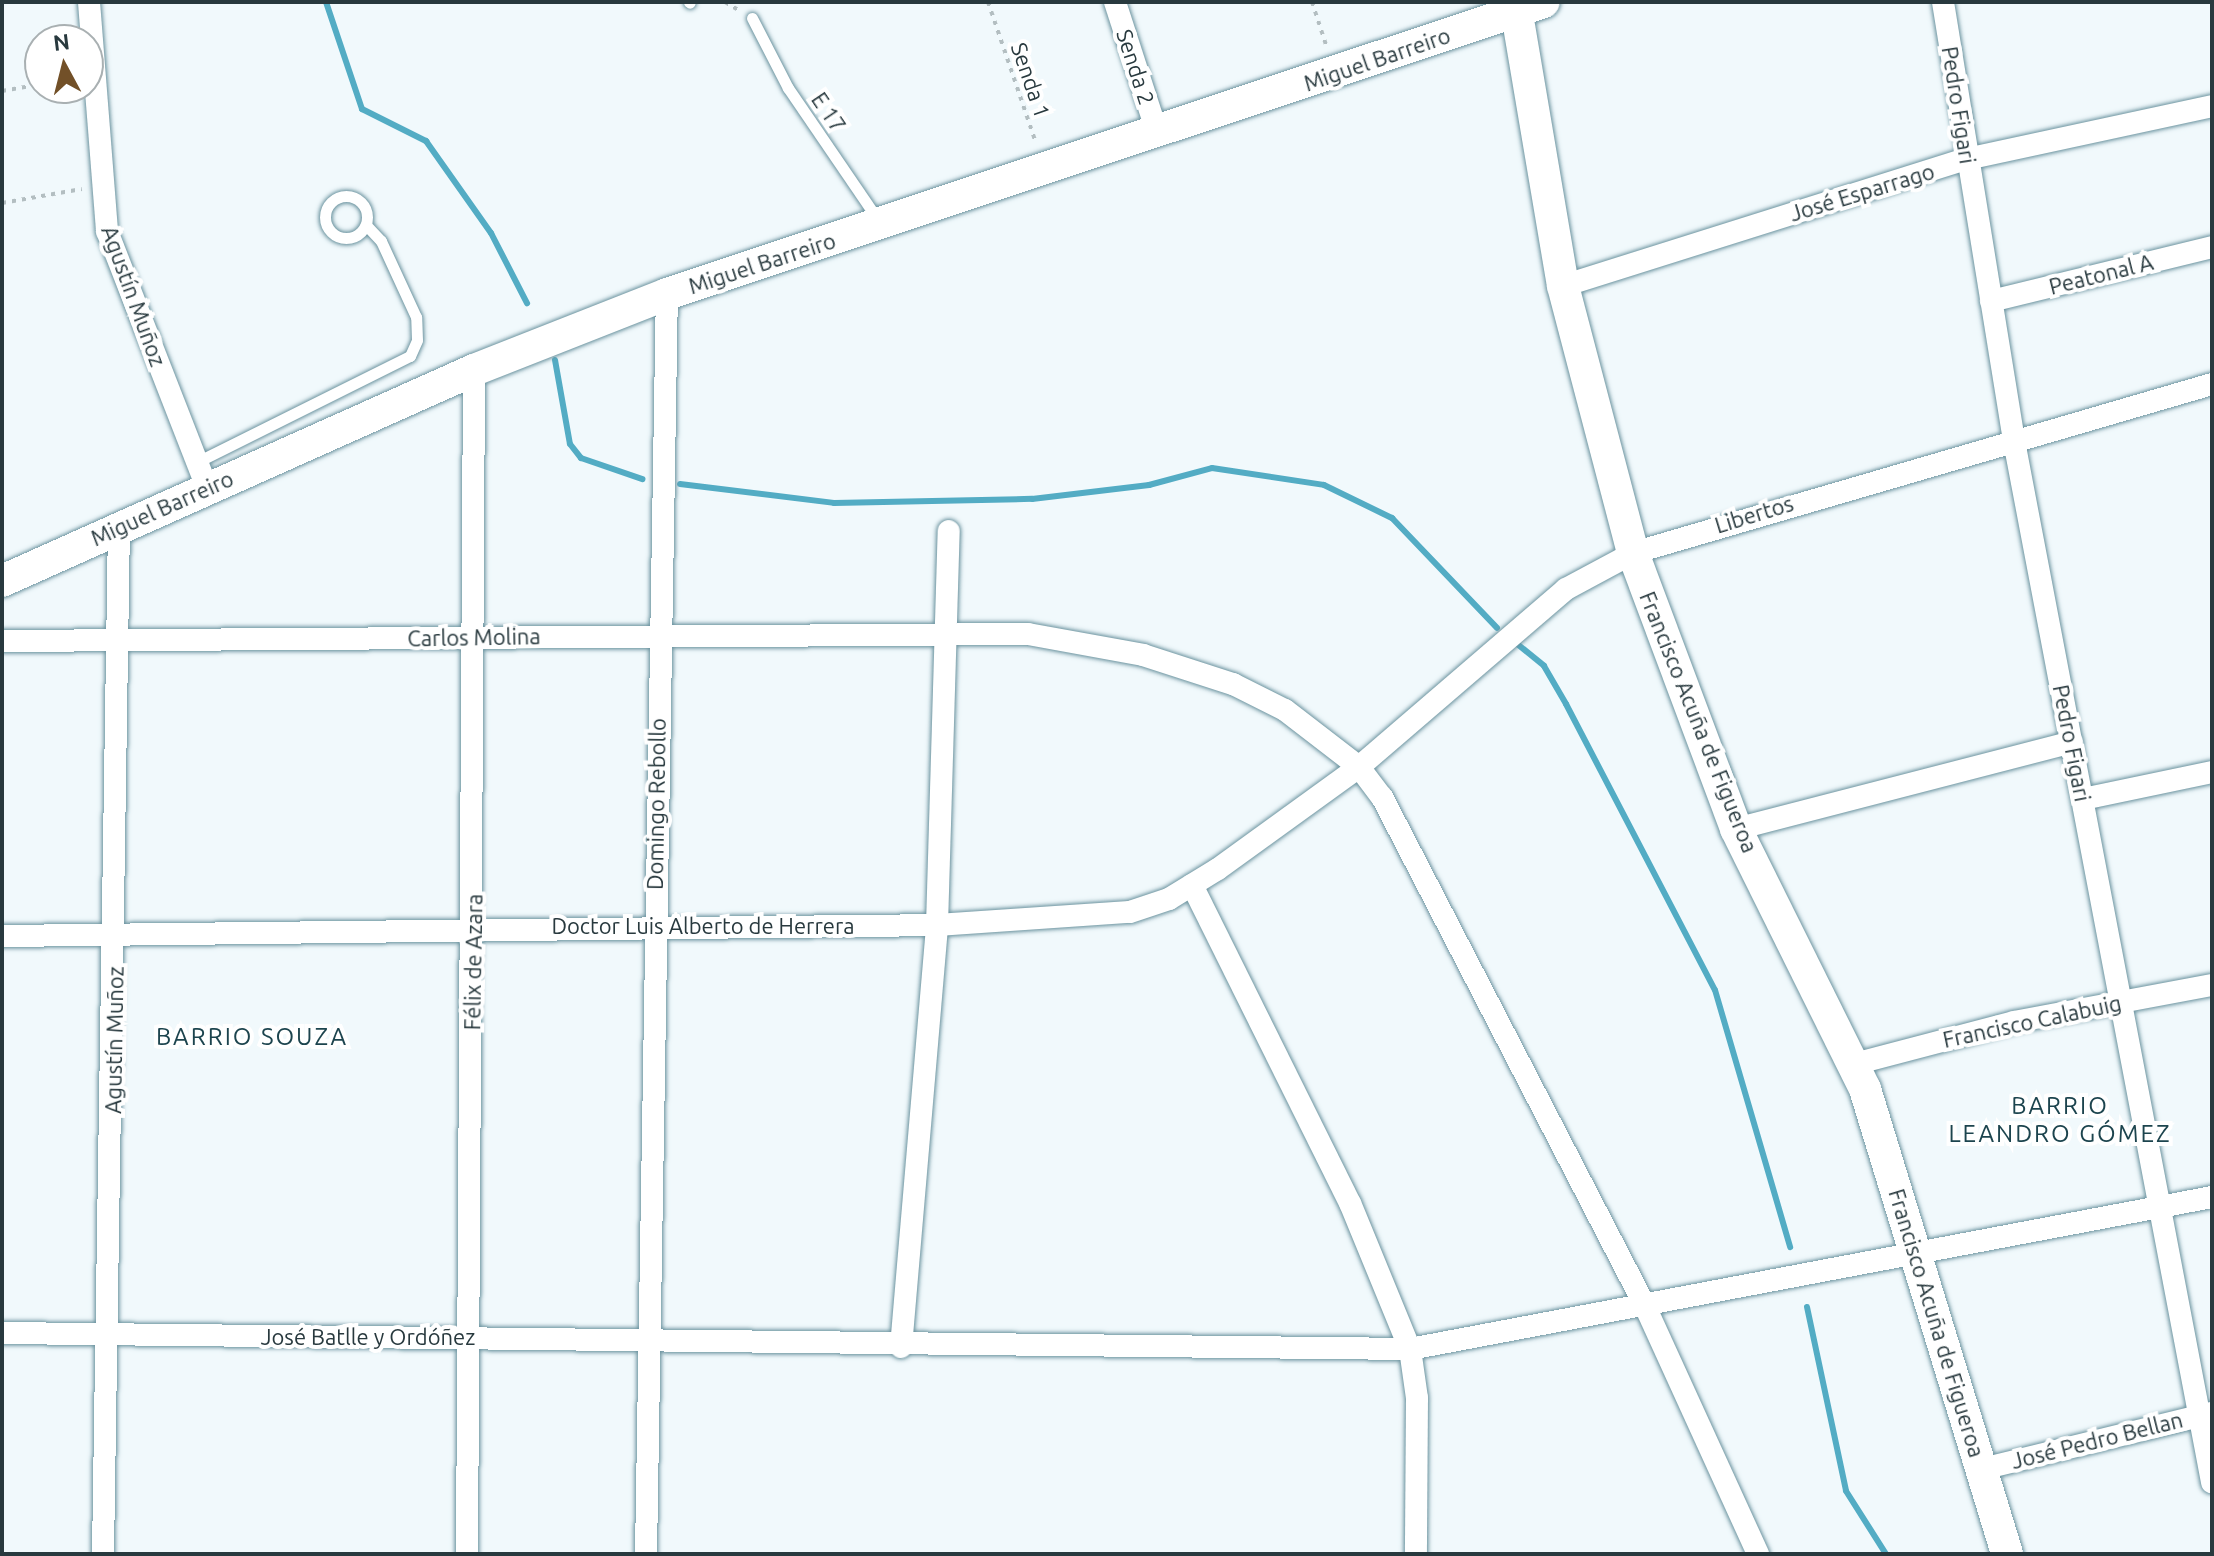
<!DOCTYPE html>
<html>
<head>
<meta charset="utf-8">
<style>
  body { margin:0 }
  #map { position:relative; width:2214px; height:1556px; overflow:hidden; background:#f1f9fc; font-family:Ubuntu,sans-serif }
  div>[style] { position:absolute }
  .stream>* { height:6px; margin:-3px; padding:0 3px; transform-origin:3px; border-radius:3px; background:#53acc4 }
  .path>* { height:4px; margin-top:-2px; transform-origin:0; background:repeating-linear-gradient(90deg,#b3bec1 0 4px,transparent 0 10px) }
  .roads { filter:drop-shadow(0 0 2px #6b939f) drop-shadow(0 0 2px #6b939f) }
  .lane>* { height:11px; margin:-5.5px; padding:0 5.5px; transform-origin:5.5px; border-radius:5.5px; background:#fff }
  .lane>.ring { margin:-5.5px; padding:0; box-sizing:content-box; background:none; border:11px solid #fff; border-radius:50% }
  .street>* { height:22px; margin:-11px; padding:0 11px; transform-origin:11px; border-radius:11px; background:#fff }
  .secondary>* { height:32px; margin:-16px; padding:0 16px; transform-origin:16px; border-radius:16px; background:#fff }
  span { translate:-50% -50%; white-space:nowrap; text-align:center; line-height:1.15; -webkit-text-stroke:8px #fff; paint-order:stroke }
  .street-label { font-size:22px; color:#28393e }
  .neighbourhood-label { font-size:24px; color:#1c444e; letter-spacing:2px }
  .frame { position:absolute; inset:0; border:4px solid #28393e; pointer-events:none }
  .north { position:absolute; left:24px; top:24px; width:80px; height:80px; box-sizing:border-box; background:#fff; border:2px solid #a9b0b2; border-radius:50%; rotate:353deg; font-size:22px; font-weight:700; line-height:32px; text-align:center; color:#28393e }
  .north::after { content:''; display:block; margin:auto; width:28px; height:36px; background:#725028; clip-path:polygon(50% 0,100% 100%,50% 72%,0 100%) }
</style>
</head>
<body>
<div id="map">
  <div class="stream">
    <div style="left:326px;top:2px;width:113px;rotate:71.4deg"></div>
    <div style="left:362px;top:109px;width:72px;rotate:26.6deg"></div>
    <div style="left:426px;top:141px;width:113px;rotate:54.8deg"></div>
    <div style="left:491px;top:233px;width:79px;rotate:62.8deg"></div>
    <div style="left:555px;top:360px;width:85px;rotate:79.9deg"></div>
    <div style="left:570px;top:444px;width:18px;rotate:52deg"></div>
    <div style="left:581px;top:458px;width:65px;rotate:19deg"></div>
    <div style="left:680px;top:484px;width:155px;rotate:7deg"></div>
    <div style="left:834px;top:503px;width:198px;rotate:-1.2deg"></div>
    <div style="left:1032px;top:499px;width:118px;rotate:-6.8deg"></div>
    <div style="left:1149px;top:485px;width:65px;rotate:-15.1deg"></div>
    <div style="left:1212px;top:468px;width:113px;rotate:8.6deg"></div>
    <div style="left:1324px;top:485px;width:76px;rotate:25.9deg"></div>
    <div style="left:1392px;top:518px;width:152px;rotate:46.3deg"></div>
    <div style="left:1516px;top:643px;width:36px;rotate:39deg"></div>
    <div style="left:1544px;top:666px;width:44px;rotate:59.9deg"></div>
    <div style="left:1566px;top:704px;width:322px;rotate:62.5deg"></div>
    <div style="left:1715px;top:990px;width:268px;rotate:73.7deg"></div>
    <div style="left:1807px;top:1307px;width:188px;rotate:78deg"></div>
    <div style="left:1846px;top:1491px;width:75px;rotate:57.6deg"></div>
  </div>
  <div class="path">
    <div style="left:725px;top:2px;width:17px;rotate:31deg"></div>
    <div style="left:988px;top:2px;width:149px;rotate:71.2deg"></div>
    <div style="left:1312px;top:2px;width:48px;rotate:71.9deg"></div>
    <div style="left:2px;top:91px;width:39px;rotate:-10deg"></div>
    <div style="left:2px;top:203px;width:81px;rotate:-9.9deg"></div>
  </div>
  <div class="roads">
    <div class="lane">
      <div style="left:689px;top:2px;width:1px;rotate:45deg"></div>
      <div style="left:752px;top:18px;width:79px;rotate:62.8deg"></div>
      <div style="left:788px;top:88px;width:160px;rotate:55.7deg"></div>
      <div class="ring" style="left:325px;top:196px;width:31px;height:31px"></div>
      <div style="left:197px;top:462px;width:238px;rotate:-26.5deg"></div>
      <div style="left:410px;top:356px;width:17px;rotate:-66deg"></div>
      <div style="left:417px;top:340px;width:23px;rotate:-92deg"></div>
      <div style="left:416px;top:317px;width:84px;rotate:-114.7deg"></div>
      <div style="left:381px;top:241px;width:22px;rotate:-133deg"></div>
    </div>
    <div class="street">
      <div style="left:89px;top:2px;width:230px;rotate:85.5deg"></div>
      <div style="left:107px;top:231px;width:275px;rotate:68.7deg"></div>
      <div style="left:1115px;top:2px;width:137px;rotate:72.1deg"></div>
      <div style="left:1943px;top:2px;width:445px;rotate:80.8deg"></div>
      <div style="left:2014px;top:441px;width:1060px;rotate:79.23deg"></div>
      <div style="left:1563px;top:286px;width:423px;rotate:-17.5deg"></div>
      <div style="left:1967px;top:159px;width:251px;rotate:-12.2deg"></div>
      <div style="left:1991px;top:301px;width:228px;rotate:-13.7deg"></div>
      <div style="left:2px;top:641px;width:1026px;rotate:-0.39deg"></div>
      <div style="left:1028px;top:634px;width:117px;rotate:10.3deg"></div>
      <div style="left:1143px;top:655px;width:95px;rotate:17.9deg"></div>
      <div style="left:1233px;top:684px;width:58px;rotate:26.6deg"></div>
      <div style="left:1285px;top:710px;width:93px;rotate:37.6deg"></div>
      <div style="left:1359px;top:767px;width:38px;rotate:53deg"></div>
      <div style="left:1382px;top:797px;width:573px;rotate:62.67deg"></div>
      <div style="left:1645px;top:1306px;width:273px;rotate:65.5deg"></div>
      <div style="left:2083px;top:799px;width:132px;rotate:-11.8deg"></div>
      <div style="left:1736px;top:829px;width:347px;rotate:-14.5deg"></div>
      <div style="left:1192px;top:885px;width:355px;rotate:63.6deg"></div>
      <div style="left:1350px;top:1203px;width:158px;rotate:67.7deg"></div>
      <div style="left:1410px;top:1349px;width:49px;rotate:81.9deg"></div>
      <div style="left:1417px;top:1398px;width:156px;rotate:90.4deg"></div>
      <div style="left:2px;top:936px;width:935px;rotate:-0.67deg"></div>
      <div style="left:937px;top:925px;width:193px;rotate:-3.9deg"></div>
      <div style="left:1130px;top:912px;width:41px;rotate:-18.4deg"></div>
      <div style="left:1169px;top:899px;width:57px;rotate:-31.5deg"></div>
      <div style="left:1218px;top:869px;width:174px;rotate:-35.9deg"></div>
      <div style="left:1359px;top:767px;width:273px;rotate:-40.7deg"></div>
      <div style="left:1566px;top:589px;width:76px;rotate:-28.2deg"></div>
      <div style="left:1633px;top:553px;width:603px;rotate:-16.27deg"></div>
      <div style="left:1854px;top:1064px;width:165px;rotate:-14.7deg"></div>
      <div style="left:2014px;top:1022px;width:201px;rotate:-10.6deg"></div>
      <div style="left:2px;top:1333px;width:1408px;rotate:0.65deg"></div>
      <div style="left:1410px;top:1349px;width:816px;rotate:-10.73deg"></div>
      <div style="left:901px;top:1347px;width:424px;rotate:-85.1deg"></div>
      <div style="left:937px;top:925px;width:394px;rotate:-88.3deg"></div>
      <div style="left:1982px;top:1469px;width:237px;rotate:-13.7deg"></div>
      <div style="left:103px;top:1554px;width:1027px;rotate:-89.11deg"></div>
      <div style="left:467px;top:1554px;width:1184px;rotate:-89.66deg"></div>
      <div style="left:646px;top:1554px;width:1260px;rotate:-89.05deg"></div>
    </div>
    <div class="secondary">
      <div style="left:1515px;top:2px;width:288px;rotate:80.4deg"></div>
      <div style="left:1563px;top:286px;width:276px;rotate:75.3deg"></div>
      <div style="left:1633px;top:553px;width:295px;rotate:69.5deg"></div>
      <div style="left:1736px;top:829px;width:290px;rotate:63.6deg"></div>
      <div style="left:1865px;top:1089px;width:486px;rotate:73deg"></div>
      <div style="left:2px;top:581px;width:517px;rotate:-24.09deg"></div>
      <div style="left:474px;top:370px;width:207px;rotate:-21.5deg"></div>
      <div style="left:667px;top:294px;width:924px;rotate:-18.42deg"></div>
    </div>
  </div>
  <div class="street-label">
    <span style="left:1377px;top:59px;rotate:-19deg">Miguel Barreiro</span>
    <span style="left:1136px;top:67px;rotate:72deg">Senda 2</span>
    <span style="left:1031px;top:80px;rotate:71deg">Senda 1</span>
    <span style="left:1959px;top:105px;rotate:81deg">Pedro Figari</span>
    <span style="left:829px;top:112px;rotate:56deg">E 17</span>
    <span style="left:1862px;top:192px;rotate:-17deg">José Esparrago</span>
    <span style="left:762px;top:263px;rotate:-18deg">Miguel Barreiro</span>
    <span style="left:2101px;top:274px;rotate:-14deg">Peatonal A</span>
    <span style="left:134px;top:296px;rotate:70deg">Agustín Muñoz</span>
    <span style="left:162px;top:508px;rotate:-24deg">Miguel Barreiro</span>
    <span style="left:1754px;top:514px;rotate:-17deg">Libertos</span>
    <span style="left:474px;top:637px;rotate:-1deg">Carlos Molina</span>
    <span style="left:1699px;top:722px;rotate:68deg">Francisco Acuña de Figueroa</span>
    <span style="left:2072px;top:743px;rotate:79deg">Pedro Figari</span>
    <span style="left:656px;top:804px;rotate:-89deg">Domingo Rebollo</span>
    <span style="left:703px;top:926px">Doctor Luis Alberto de Herrera</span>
    <span style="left:473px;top:962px;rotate:-89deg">Félix de Azara</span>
    <span style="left:2032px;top:1021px;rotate:-12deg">Francisco Calabuig</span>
    <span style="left:114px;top:1040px;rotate:-89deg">Agustín Muñoz</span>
    <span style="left:1937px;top:1323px;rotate:73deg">Francisco Acuña de Figueroa</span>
    <span style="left:368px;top:1337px">José Batlle y Ordóñez</span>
    <span style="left:2097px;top:1440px;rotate:-14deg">José Pedro Bellan</span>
  </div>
  <div class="neighbourhood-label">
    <span style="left:252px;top:1037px">BARRIO SOUZA</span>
    <span style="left:2060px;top:1120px">BARRIO<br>LEANDRO GÓMEZ</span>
  </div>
  <div class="frame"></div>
  <div class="north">N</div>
</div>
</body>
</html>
